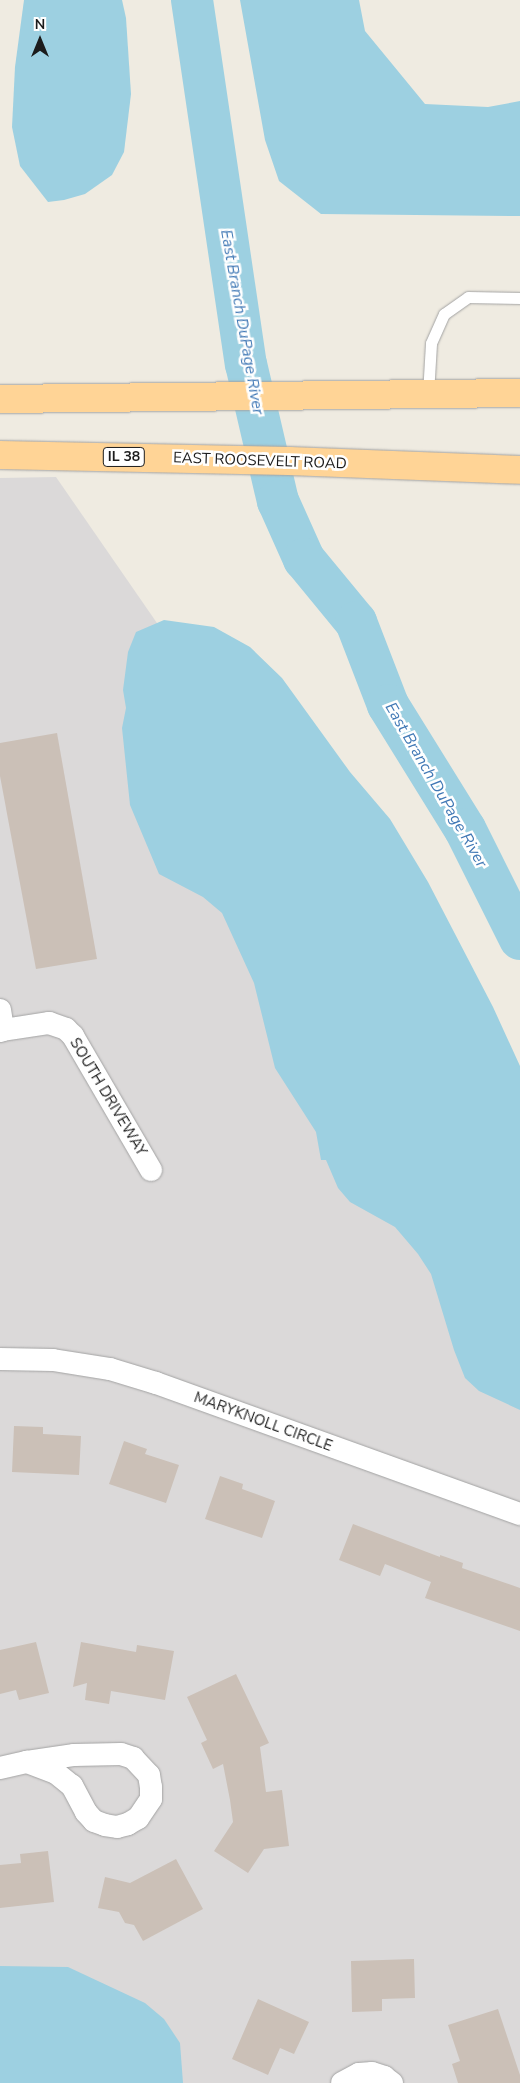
<!DOCTYPE html>
<html>
<head>
<meta charset="utf-8">
<style>
  body { margin:0 }
  #map { position:relative; width:520px; height:2083px; overflow:hidden; background:#efebe1; font-family:"Nunito Sans",sans-serif }
  div>[style] { position:absolute }
  .residential>* { inset:0; background:#dbd9d9 }
  .water>* { inset:0; background:#9dd0e1 }
  .river>* { height:42px; margin:-21px; padding:0 21px; transform-origin:21px; border-radius:21px; background:#9dd0e1 }
  .building>* { inset:0; background:#cbc0b7 }
  .roads { filter:drop-shadow(0 0 1px #a3a3a3) drop-shadow(0 0 1px #a3a3a3) }
  .service>* { height:11px; margin:-5.5px; padding:0 5.5px; transform-origin:5.5px; border-radius:5.5px; background:#fff }
  .minor>* { height:22px; margin:-11px; padding:0 11px; transform-origin:11px; border-radius:11px; background:#fff }
  .primary>* { height:28px; margin:-14px; padding:0 14px; transform-origin:14px; border-radius:14px; background:#ffd496 }
  span { translate:-50% -50%; white-space:nowrap; text-align:center; line-height:1.15; -webkit-text-stroke:5px #fff; paint-order:stroke }
  .shield-label span { padding:1px 4px; background:#fff; border:1px solid; border-radius:4px; -webkit-text-stroke-width:0 }
  .shield-label { font-size:14px; color:#1c1c1c; font-weight:700 }
  .street-label { font-size:15px; color:#1c1c1c }
  .water-label { font-size:16px; color:#4078b5; font-style:italic }
  .north { position:absolute; left:15px; top:15px; width:50px; height:50px; -webkit-text-stroke:4px #fff; paint-order:stroke; rotate:0deg; font-size:14px; font-weight:700; line-height:20px; text-align:center; color:#1c1c1c }
  .north::after { content:''; display:block; margin:auto; width:18px; height:22px; background:#1c1c1c; clip-path:polygon(50% 0,100% 100%,50% 72%,0 100%) }
</style>
</head>
<body>
<div id="map">
  <div class="residential">
    <div style="clip-path:polygon(56px 477px,520px 1148px,520px 2083px,0 2083px,0 478px)"></div>
  </div>
  <div class="water">
    <div style="clip-path:polygon(24px 0,122px 0,126px 18px,131px 94px,124px 152px,112px 175px,85px 194px,64px 200px,48px 202px,20px 166px,12px 127px,15px 67px)"></div>
    <div style="clip-path:polygon(240px 0,359px 0,365px 31px,425px 104px,488px 107px,520px 101px,520px 216px,321px 214px,279px 181px,265px 140px)"></div>
    <div style="clip-path:polygon(164px 620px,214px 627px,250px 647px,282px 678px,350px 772px,390px 819px,428px 882px,493px 1007px,520px 1066px,520px 1410px,479px 1391px,465px 1378px,454px 1350px,431px 1274px,418px 1254px,395px 1227px,350px 1202px,338px 1188px,326px 1160px,321px 1160px,316px 1132px,275px 1068px,254px 983px,222px 913px,203px 897px,159px 874px,130px 805px,122px 728px,126px 708px,123px 690px,128px 652px,136px 632px)"></div>
    <div style="clip-path:polygon(0 1966px,68px 1967px,145px 2003px,164px 2019px,180px 2043px,183px 2083px,0 2083px)"></div>
  </div>
  <div class="river">
    <div style="left:192px;top:0;width:368px;rotate:81.6deg"></div>
    <div style="left:246px;top:364px;width:141px;rotate:76.9deg"></div>
    <div style="left:278px;top:501px;width:64px;rotate:65.9deg"></div>
    <div style="left:304px;top:559px;width:82px;rotate:50.5deg"></div>
    <div style="left:356px;top:622px;width:89px;rotate:68.9deg"></div>
    <div style="left:388px;top:705px;width:146px;rotate:58.2deg"></div>
    <div style="left:465px;top:829px;width:123px;rotate:63.4deg"></div>
  </div>
  <div class="building">
    <div style="clip-path:polygon(57px 733px,97px 959px,36px 969px,0 776px,0 743px)"></div>
    <div style="clip-path:polygon(14px 1426px,43px 1427px,43px 1434px,81px 1436px,79px 1475px,12px 1472px)"></div>
    <div style="clip-path:polygon(124px 1441px,147px 1449px,145px 1454px,179px 1465px,166px 1503px,109px 1484px)"></div>
    <div style="clip-path:polygon(220px 1476px,243px 1484px,242px 1489px,275px 1501px,262px 1538px,205px 1519px)"></div>
    <div style="clip-path:polygon(353px 1524px,440px 1557px,440px 1555px,463px 1563px,462px 1568px,520px 1588px,520px 1631px,425px 1598px,431px 1582px,385px 1564px,380px 1576px,339px 1560px)"></div>
    <div style="clip-path:polygon(36px 1642px,49px 1693px,19px 1700px,16px 1690px,0 1694px,0 1650px)"></div>
    <div style="clip-path:polygon(81px 1642px,136px 1652px,137px 1645px,174px 1651px,165px 1700px,111px 1691px,109px 1704px,85px 1700px,87px 1683px,73px 1687px)"></div>
    <div style="clip-path:polygon(236px 1674px,269px 1743px,260px 1747px,266px 1792px,282px 1790px,289px 1846px,264px 1849px,248px 1873px,214px 1851px,233px 1822px,230px 1800px,223px 1764px,213px 1769px,201px 1743px,207px 1740px,187px 1697px)"></div>
    <div style="clip-path:polygon(48px 1851px,54px 1902px,0 1908px,0 1865px,21px 1863px,20px 1854px)"></div>
    <div style="clip-path:polygon(176px 1859px,203px 1909px,143px 1941px,134px 1925px,125px 1923px,119px 1912px,98px 1908px,105px 1877px,130px 1883px)"></div>
    <div style="clip-path:polygon(414px 1959px,415px 1998px,382px 1999px,382px 2011px,352px 2012px,351px 1961px)"></div>
    <div style="clip-path:polygon(258px 1999px,309px 2022px,294px 2054px,280px 2048px,268px 2075px,232px 2059px)"></div>
    <div style="clip-path:polygon(498px 2009px,520px 2075px,520px 2083px,458px 2083px,452px 2064px,460px 2061px,448px 2025px)"></div>
  </div>
  <div class="roads">
    <div class="service">
      <div style="left:428px;top:394px;width:51px;rotate:-86.6deg"></div>
      <div style="left:431px;top:343px;width:32px;rotate:-66deg"></div>
      <div style="left:444px;top:314px;width:29px;rotate:-35deg"></div>
      <div style="left:468px;top:297px;width:52px;rotate:1.1deg"></div>
    </div>
    <div class="minor">
      <div style="left:0;top:1010px;width:20px;rotate:81deg"></div>
      <div style="left:3px;top:1030px;width:3px;rotate:162deg"></div>
      <div style="left:3px;top:1030px;width:47px;rotate:-8.7deg"></div>
      <div style="left:49px;top:1023px;width:18px;rotate:19deg"></div>
      <div style="left:66px;top:1029px;width:10px;rotate:45deg"></div>
      <div style="left:73px;top:1036px;width:155px;rotate:59.8deg"></div>
      <div style="left:0;top:1359px;width:53px;rotate:1.1deg"></div>
      <div style="left:53px;top:1360px;width:58px;rotate:9deg"></div>
      <div style="left:110px;top:1369px;width:48px;rotate:16.9deg"></div>
      <div style="left:156px;top:1383px;width:387px;rotate:19.8deg"></div>
      <div style="left:0;top:1768px;width:28px;rotate:-13deg"></div>
      <div style="left:27px;top:1762px;width:48px;rotate:-8.5deg"></div>
      <div style="left:74px;top:1755px;width:47px;rotate:-1.2deg"></div>
      <div style="left:121px;top:1754px;width:13px;rotate:18deg"></div>
      <div style="left:133px;top:1758px;width:23px;rotate:47deg"></div>
      <div style="left:149px;top:1775px;width:12px;rotate:81deg"></div>
      <div style="left:151px;top:1787px;width:12px;rotate:90deg"></div>
      <div style="left:151px;top:1799px;width:23px;rotate:124deg"></div>
      <div style="left:138px;top:1818px;width:12px;rotate:149deg"></div>
      <div style="left:128px;top:1824px;width:11px;rotate:165deg"></div>
      <div style="left:117px;top:1827px;width:12px;rotate:-171deg"></div>
      <div style="left:105px;top:1825px;width:12px;rotate:-160deg"></div>
      <div style="left:94px;top:1821px;width:12px;rotate:-132deg"></div>
      <div style="left:86px;top:1812px;width:30px;rotate:-118deg"></div>
      <div style="left:72px;top:1786px;width:21px;rotate:-141deg"></div>
      <div style="left:56px;top:1773px;width:31px;rotate:-159deg"></div>
      <div style="left:342px;top:2083px;width:19px;rotate:-28deg"></div>
      <div style="left:359px;top:2074px;width:13px;rotate:-4deg"></div>
      <div style="left:372px;top:2073px;width:13px;rotate:18deg"></div>
      <div style="left:384px;top:2077px;width:10px;rotate:37deg"></div>
    </div>
    <div class="primary">
      <div style="left:0;top:399px;width:520px;rotate:-0.66deg"></div>
      <div style="left:0;top:455px;width:289px;rotate:1.2deg"></div>
      <div style="left:289px;top:461px;width:231px;rotate:2.2deg"></div>
    </div>
  </div>
  <div class="shield-label">
    <span style="left:124px;top:457px">IL 38</span>
  </div>
  <div class="street-label">
    <span style="left:260px;top:461px;rotate:2deg">EAST ROOSEVELT ROAD</span>
    <span style="left:108px;top:1097px;rotate:59deg">SOUTH DRIVEWAY</span>
    <span style="left:263px;top:1422px;rotate:20deg">MARYKNOLL CIRCLE</span>
  </div>
  <div class="water-label">
    <span style="left:242px;top:322px;rotate:80deg">East Branch DuPage River</span>
    <span style="left:436px;top:785px;rotate:60deg">East Branch DuPage River</span>
  </div>
  <div class="north">N</div>
</div>
</body>
</html>
